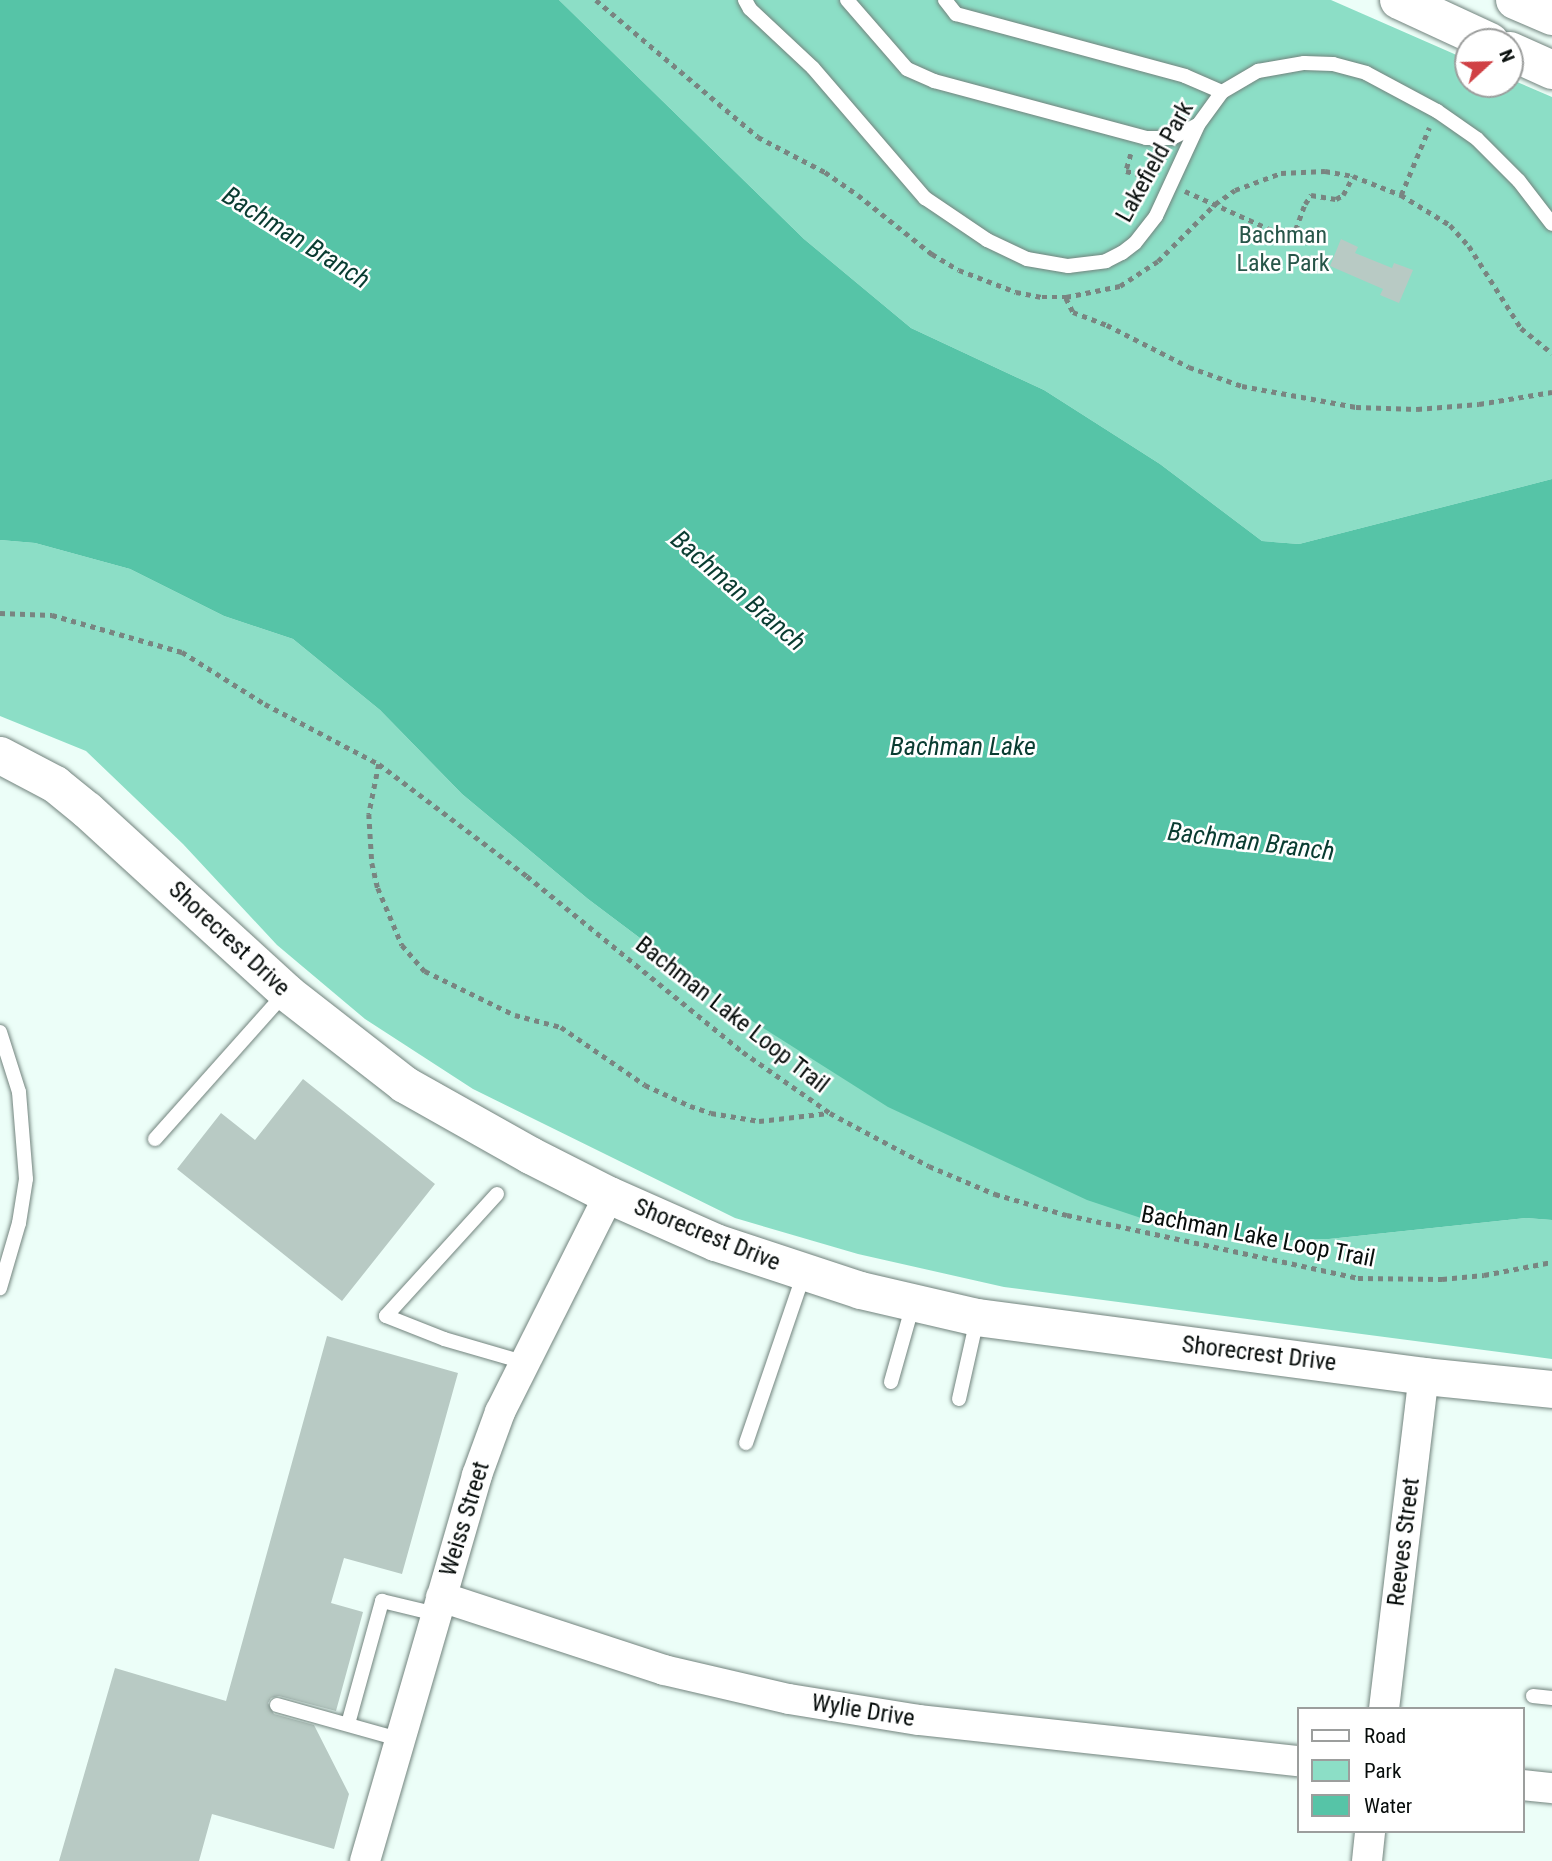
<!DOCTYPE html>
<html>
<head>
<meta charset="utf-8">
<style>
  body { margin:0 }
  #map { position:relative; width:1552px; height:1861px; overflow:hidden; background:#ecfef8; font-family:"Roboto Condensed",sans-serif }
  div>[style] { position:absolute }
  .green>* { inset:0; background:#8cdec6 }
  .water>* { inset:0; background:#56c4a7 }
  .building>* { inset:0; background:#b8cac4 }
  .path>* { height:4.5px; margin-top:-2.25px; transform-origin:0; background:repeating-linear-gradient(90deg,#798581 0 5px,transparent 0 10px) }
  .roads { filter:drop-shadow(0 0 2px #72837d) drop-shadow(0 0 2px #72837d) }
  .service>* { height:14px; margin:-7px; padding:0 7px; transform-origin:7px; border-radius:7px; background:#fff }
  .minor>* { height:30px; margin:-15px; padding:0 15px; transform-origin:15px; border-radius:15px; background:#fff }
  .tertiary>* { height:37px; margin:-18.5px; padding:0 18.5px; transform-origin:18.5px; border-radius:18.5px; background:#fff }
  .primary>* { height:38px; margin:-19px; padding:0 19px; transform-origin:19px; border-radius:19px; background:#fff }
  span { translate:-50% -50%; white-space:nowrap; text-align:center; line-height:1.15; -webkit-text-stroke:5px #fff; paint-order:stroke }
  .street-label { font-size:24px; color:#070d0b }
  .park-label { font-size:24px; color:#275649 }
  .water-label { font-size:26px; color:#093c31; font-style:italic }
  .legend { position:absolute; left:1297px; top:1707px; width:228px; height:126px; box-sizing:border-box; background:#fff; border:2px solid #9c9e9d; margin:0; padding:9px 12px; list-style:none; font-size:21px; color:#070d0b }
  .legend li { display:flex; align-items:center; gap:14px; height:35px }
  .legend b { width:35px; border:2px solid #9c9e9d }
  .north { position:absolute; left:1454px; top:28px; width:70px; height:70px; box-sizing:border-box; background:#fff; border:2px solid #9c9e9d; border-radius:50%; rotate:68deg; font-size:19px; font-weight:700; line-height:28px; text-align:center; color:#070d0b }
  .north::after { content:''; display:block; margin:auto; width:24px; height:32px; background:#d04044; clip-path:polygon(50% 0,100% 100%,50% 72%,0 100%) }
</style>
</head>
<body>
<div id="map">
  <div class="green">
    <div style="clip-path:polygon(559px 0,1331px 0,1468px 60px,1468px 84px,1510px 84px,1510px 79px,1552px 97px,1552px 479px,1299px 544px,1262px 541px,1160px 464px,1044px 390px,911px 328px,804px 239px)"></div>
    <div style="clip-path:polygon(0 540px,35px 543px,130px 569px,224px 616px,293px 639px,380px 710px,462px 794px,588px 899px,741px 1014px,1252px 1241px,1329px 1239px,1526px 1218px,1552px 1220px,1552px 1359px,1004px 1287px,858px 1254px,735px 1218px,473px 1089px,365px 1019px,277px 945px,183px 844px,86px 751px,0 716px)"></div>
  </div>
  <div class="water">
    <div style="clip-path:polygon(0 0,559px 0,804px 239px,911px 328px,1044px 390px,1160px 464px,1262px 541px,1299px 544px,1552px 479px,1552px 1220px,1526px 1218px,1329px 1239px,1252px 1241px,1168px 1227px,1087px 1200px,888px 1107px,741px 1014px,588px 899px,462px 794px,380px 710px,293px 639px,224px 616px,130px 569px,35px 543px,0 540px)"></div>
  </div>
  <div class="building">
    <div style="clip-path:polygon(1341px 239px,1358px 247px,1355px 253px,1392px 268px,1394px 263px,1413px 270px,1399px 303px,1380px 295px,1383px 289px,1330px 266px)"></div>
    <div style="clip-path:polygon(303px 1079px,435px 1184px,342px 1301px,177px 1169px,221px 1113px,255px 1140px)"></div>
    <div style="clip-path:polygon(327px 1336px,458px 1373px,402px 1574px,344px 1558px,331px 1603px,363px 1612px,336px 1711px,279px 1696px,271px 1698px,268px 1703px,274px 1714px,314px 1725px,349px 1794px,334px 1849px,212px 1814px,199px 1861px,59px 1861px,115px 1668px,226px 1701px)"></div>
  </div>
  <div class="path">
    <div style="left:596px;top:0;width:212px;rotate:40.2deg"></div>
    <div style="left:758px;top:137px;width:76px;rotate:27.6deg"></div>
    <div style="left:825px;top:172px;width:40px;rotate:34.9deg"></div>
    <div style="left:858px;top:195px;width:95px;rotate:38.6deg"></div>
    <div style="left:932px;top:254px;width:31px;rotate:31deg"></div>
    <div style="left:959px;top:270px;width:61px;rotate:21.1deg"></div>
    <div style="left:1016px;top:292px;width:26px;rotate:11deg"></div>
    <div style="left:1042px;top:297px;width:24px"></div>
    <div style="left:1066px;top:297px;width:55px;rotate:-11.5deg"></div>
    <div style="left:1120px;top:286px;width:45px;rotate:-33.3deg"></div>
    <div style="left:1158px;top:261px;width:81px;rotate:-45deg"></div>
    <div style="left:1215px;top:204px;width:24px;rotate:-35deg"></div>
    <div style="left:1235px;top:190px;width:49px;rotate:-20.3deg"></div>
    <div style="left:1281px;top:173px;width:44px;rotate:-2.6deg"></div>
    <div style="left:1325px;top:171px;width:28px;rotate:10deg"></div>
    <div style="left:1353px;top:176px;width:52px;rotate:21.6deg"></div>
    <div style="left:1401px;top:195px;width:57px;rotate:31.5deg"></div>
    <div style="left:1450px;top:225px;width:28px;rotate:48deg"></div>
    <div style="left:1469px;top:246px;width:97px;rotate:57.6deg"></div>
    <div style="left:1521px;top:328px;width:40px;rotate:39deg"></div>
    <div style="left:1131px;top:154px;width:18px;rotate:106deg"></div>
    <div style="left:1126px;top:171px;width:29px;rotate:14deg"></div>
    <div style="left:1185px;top:191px;width:117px;rotate:24.2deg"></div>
    <div style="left:1292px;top:239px;width:37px;rotate:-70deg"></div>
    <div style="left:1305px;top:204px;width:11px;rotate:-56deg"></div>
    <div style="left:1311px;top:195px;width:25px;rotate:9deg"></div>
    <div style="left:1336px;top:199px;width:8px;rotate:-30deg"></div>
    <div style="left:1343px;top:195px;width:21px;rotate:-62deg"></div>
    <div style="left:1401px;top:195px;width:73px;rotate:-67.3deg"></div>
    <div style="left:1066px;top:298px;width:16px;rotate:63deg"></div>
    <div style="left:1073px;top:312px;width:36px;rotate:21deg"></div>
    <div style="left:1107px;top:325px;width:92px;rotate:27.1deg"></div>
    <div style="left:1189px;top:367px;width:56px;rotate:19.7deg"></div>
    <div style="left:1242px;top:386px;width:116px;rotate:10.4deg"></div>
    <div style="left:1356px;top:407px;width:61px;rotate:1.9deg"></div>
    <div style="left:1417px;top:409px;width:62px;rotate:-4.6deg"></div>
    <div style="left:1479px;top:404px;width:74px;rotate:-9.3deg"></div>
    <div style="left:0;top:613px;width:52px;rotate:2.2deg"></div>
    <div style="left:52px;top:615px;width:135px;rotate:15.9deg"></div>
    <div style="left:182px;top:652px;width:98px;rotate:32.1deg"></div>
    <div style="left:265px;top:704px;width:129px;rotate:27.8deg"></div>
    <div style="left:379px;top:764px;width:186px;rotate:37.1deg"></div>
    <div style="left:527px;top:876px;width:279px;rotate:39.2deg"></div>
    <div style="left:743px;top:1052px;width:106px;rotate:35deg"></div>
    <div style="left:830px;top:1113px;width:112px;rotate:28.2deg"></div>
    <div style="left:929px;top:1166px;width:72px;rotate:23deg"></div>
    <div style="left:995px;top:1194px;width:75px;rotate:16.3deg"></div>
    <div style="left:1067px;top:1215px;width:298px;rotate:12.2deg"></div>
    <div style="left:1358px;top:1278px;width:84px;rotate:0.7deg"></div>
    <div style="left:1442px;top:1279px;width:42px;rotate:-5.4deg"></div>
    <div style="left:1484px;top:1275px;width:69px;rotate:-10.8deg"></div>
    <div style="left:379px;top:764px;width:51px;rotate:101.3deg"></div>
    <div style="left:369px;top:814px;width:49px;rotate:86.5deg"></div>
    <div style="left:372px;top:863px;width:26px;rotate:77deg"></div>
    <div style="left:378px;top:888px;width:62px;rotate:67.2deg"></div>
    <div style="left:402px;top:945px;width:35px;rotate:49deg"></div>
    <div style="left:425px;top:971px;width:100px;rotate:26.1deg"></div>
    <div style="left:515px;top:1015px;width:48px;rotate:14.6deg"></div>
    <div style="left:561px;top:1027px;width:102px;rotate:34.6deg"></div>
    <div style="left:645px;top:1085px;width:50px;rotate:25deg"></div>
    <div style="left:690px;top:1106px;width:22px;rotate:18deg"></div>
    <div style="left:711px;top:1113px;width:49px;rotate:9.5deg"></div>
    <div style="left:759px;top:1121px;width:70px;rotate:-6.5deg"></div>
  </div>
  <div class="roads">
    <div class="service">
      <div style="left:745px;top:0;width:10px;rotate:61deg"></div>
      <div style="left:750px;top:9px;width:86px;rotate:43.1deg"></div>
      <div style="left:813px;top:68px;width:172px;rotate:49.3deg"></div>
      <div style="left:925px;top:198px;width:75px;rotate:34.1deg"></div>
      <div style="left:987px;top:240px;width:44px;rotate:25.4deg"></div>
      <div style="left:1027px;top:259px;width:42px;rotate:9.7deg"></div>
      <div style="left:1068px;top:266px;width:38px;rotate:-7deg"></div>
      <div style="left:1106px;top:261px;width:18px;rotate:-27deg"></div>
      <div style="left:1122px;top:253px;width:16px;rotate:-38deg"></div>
      <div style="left:1135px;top:243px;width:34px;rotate:-52deg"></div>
      <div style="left:1156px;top:216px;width:100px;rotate:-65.2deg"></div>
      <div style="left:1198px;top:125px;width:41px;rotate:-54deg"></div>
      <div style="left:1222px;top:92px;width:42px;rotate:-30.3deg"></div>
      <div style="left:1258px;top:71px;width:47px;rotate:-9.9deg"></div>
      <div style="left:1304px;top:63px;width:29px;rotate:2deg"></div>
      <div style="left:1333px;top:64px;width:34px;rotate:15deg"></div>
      <div style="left:1366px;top:73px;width:81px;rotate:28.2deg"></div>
      <div style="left:1437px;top:111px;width:49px;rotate:35deg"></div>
      <div style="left:1477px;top:139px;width:59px;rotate:45deg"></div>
      <div style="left:1519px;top:181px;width:54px;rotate:52.5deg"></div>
      <div style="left:847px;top:0;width:91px;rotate:49deg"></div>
      <div style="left:907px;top:69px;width:30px;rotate:24deg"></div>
      <div style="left:934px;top:81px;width:220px;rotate:15deg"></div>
      <div style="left:1146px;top:138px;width:26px"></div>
      <div style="left:1172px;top:138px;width:29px;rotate:-27deg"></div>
      <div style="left:945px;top:0;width:18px;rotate:52deg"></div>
      <div style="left:956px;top:14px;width:237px;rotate:15.1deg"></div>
      <div style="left:1185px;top:76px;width:40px;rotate:23.4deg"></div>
      <div style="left:0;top:1032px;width:63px;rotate:72.4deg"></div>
      <div style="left:19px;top:1092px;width:87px;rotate:85.4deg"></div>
      <div style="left:26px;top:1179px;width:45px;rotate:99deg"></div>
      <div style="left:19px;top:1223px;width:68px;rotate:106.3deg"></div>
      <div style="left:155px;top:1139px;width:195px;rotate:-48.3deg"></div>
      <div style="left:497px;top:1194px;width:165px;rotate:132.3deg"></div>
      <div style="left:386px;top:1316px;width:62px;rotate:21.6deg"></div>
      <div style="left:444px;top:1339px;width:82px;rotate:16.2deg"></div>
      <div style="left:891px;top:1382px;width:81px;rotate:-74.2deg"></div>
      <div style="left:959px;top:1399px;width:82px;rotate:-77.3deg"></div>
      <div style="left:746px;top:1443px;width:179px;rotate:-71.1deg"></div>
      <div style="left:1533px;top:1696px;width:19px;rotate:6deg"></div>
      <div style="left:277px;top:1705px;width:127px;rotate:15.6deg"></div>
      <div style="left:348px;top:1724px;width:128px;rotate:-74.5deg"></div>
      <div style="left:382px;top:1601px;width:56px;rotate:13.5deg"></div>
    </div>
    <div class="minor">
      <div style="left:441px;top:1597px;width:235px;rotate:18.1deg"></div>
      <div style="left:664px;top:1670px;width:128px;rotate:13.1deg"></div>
      <div style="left:789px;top:1699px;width:132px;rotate:9.2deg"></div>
      <div style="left:919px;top:1720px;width:381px;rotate:6.2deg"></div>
      <div style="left:1384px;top:1709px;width:335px;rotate:-83.2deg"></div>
      <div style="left:1522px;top:1785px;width:30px;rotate:6deg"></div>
      <div style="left:365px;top:1861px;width:402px;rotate:-73.8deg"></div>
      <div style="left:477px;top:1475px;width:67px;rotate:-69.9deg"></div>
      <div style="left:500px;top:1412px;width:243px;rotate:-63.3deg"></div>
      <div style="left:1367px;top:1861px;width:30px;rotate:-84deg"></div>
    </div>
    <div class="tertiary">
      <div style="left:0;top:755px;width:62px;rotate:27.8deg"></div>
      <div style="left:55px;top:784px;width:41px;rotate:39.1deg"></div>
      <div style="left:87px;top:810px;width:270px;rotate:42.4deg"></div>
      <div style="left:286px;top:992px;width:150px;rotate:37.9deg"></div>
      <div style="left:404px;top:1084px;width:145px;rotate:29.4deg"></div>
      <div style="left:530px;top:1155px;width:89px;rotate:26.9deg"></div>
      <div style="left:609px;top:1195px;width:116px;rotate:23.9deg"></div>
      <div style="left:715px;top:1242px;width:153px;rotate:18.3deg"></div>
      <div style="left:860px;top:1290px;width:120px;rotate:13deg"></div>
      <div style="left:977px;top:1317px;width:451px;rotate:7.5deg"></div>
      <div style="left:1424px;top:1376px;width:129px;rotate:5.8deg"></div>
    </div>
    <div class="primary">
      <div style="left:1399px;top:0;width:100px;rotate:24.8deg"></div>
      <div style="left:1515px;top:0;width:40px;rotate:23.4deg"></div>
      <div style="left:1510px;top:51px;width:46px;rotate:24.3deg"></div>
    </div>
  </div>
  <div class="street-label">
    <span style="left:1155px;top:162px;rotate:-61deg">Lakefield Park</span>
    <span style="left:229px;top:939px;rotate:43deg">Shorecrest Drive</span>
    <span style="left:732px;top:1015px;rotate:38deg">Bachman Lake Loop Trail</span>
    <span style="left:707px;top:1235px;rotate:22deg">Shorecrest Drive</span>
    <span style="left:1258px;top:1237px;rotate:11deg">Bachman Lake Loop Trail</span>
    <span style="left:1259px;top:1354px;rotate:7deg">Shorecrest Drive</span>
    <span style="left:465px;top:1519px;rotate:-73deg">Weiss Street</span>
    <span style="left:1404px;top:1542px;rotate:-83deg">Reeves Street</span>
    <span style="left:863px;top:1711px;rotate:9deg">Wylie Drive</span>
  </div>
  <div class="park-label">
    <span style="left:1283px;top:250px">Bachman<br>Lake Park</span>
  </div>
  <div class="water-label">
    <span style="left:296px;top:238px;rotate:32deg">Bachman Branch</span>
    <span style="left:738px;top:591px;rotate:41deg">Bachman Branch</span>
    <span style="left:963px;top:747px">Bachman Lake</span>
    <span style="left:1251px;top:842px;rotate:7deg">Bachman Branch</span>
  </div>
  <ul class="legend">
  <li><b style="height:9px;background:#fff"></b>Road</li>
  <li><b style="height:19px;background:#8cdec6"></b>Park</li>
  <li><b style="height:19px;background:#56c4a7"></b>Water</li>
  </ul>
  <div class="north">N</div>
</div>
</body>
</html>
